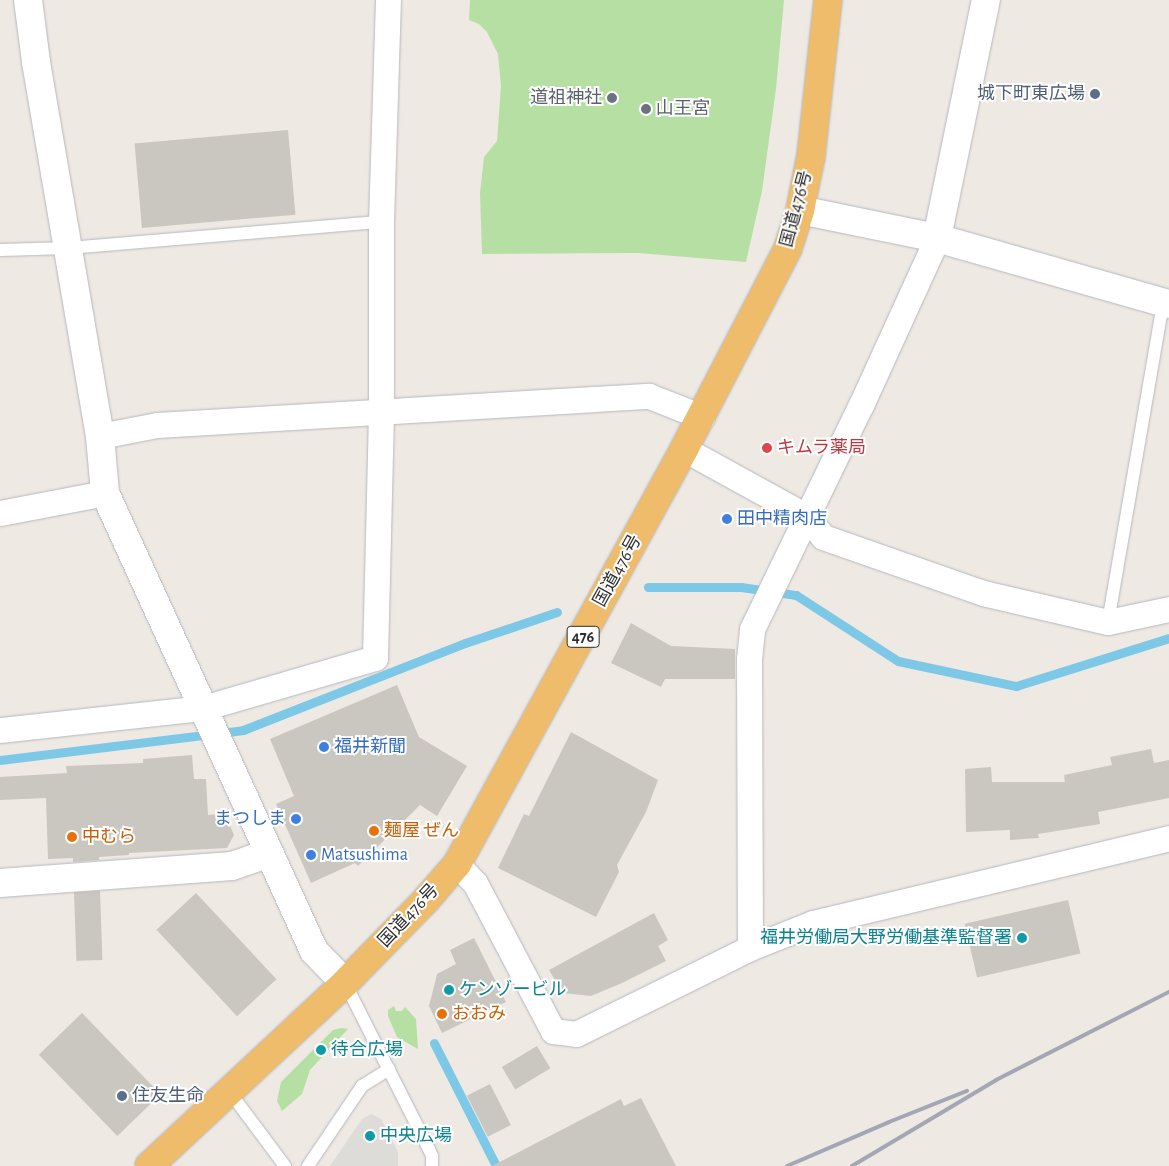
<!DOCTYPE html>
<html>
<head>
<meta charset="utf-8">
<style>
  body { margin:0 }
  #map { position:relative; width:1169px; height:1166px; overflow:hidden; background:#eee9e2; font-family:"Alegreya Sans","Noto Sans JP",sans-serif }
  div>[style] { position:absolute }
  .green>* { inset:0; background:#b6e0a3 }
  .plaza>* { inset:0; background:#dedcd8 }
  .stream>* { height:9px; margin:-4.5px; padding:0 4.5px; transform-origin:4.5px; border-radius:4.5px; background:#7ec8e7 }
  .building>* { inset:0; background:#cac7c0; transform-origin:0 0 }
  .roads { filter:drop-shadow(0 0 1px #b5b7c0) drop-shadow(0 0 1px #b5b7c0) }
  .service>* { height:12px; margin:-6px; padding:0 6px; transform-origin:6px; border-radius:6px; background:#fff }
  .minor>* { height:25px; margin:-12.5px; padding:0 12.5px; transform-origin:12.5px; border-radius:12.5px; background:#fff }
  .tertiary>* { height:28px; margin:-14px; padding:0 14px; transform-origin:14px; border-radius:14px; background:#fff }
  .trunk>* { height:28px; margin:-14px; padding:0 14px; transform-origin:14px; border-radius:14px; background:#eebc6a }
  .rail>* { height:4px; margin:-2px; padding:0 2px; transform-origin:2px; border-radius:2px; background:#a4a6b6 }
  .dots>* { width:14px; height:14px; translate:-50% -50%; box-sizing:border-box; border:2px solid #fff; border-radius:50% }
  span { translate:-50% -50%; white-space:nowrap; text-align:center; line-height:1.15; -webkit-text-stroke:4px #fff; paint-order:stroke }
  .shield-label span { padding:1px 4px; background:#fff; border:1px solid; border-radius:4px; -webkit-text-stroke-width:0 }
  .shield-label { font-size:16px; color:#2e2e2e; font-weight:700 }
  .service-label { font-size:18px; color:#4e5e75 }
  .right { translate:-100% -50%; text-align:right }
  .left { translate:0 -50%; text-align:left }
  .worship-label { font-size:18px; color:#5b616d }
  .street-label { font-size:18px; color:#2e2e2e }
  .health-label { font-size:18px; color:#be3a42 }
  .shop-label { font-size:18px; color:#366cbe }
  .food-label { font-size:18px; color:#c56008 }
  .culture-label { font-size:18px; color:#0d838f }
</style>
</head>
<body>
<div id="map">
  <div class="green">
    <div style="clip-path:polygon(470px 0,784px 0,776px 89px,762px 191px,746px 262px,638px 253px,482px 254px,480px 193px,484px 157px,497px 141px,501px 86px,498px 54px,487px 32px,479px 24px,469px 20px)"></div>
    <div style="clip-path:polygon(394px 1006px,396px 1011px,402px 1011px,405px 1007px,416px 1019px,418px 1049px,397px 1037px,388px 1016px,388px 1010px)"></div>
    <div style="clip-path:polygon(341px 1028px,348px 1029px,310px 1070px,302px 1094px,282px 1111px,277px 1101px,281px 1082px,333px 1030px)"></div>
  </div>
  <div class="plaza">
    <div style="clip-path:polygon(371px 1114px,381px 1119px,398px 1152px,398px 1166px,330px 1166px,362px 1119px)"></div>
  </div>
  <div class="stream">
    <div style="left:648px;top:587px;width:93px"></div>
    <div style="left:741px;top:587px;width:56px;rotate:8.3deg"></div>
    <div style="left:796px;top:595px;width:121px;rotate:32.9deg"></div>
    <div style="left:898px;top:661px;width:121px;rotate:12deg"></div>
    <div style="left:1016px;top:686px;width:160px;rotate:-17.4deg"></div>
    <div style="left:0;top:760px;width:245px;rotate:-7deg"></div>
    <div style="left:243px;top:730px;width:238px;rotate:-21.4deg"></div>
    <div style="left:465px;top:643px;width:97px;rotate:-18.6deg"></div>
    <div style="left:434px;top:1043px;width:138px;rotate:63.2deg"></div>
  </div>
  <div class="building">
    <div style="left:288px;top:130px;width:85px;height:154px;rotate:85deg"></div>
    <div style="clip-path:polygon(631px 623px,671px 646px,735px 649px,735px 679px,665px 679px,661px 687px,611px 663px)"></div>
    <div style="clip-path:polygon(397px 685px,419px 737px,467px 766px,437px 816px,420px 805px,358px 866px,355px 863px,311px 883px,276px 804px,294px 796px,270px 739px)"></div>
    <div style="clip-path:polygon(571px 732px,658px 780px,646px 812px,617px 865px,619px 872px,596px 917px,498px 868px,524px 814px,529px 816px)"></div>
    <div style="clip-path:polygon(1151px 749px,1154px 763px,1169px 760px,1169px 798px,1098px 812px,1100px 824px,1038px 834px,1039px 838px,1010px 840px,1010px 830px,966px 832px,965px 769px,991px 767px,992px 782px,1065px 782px,1064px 775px,1112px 765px,1110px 757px)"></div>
    <div style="clip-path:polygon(192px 755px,194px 779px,206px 779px,208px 815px,225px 814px,234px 835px,227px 848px,129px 853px,129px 855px,99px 857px,99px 860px,73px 862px,73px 858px,48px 859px,46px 798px,0 800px,0 777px,67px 773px,66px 766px,143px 763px,143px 759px)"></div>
    <div style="left:100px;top:891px;width:69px;height:26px;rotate:88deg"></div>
    <div style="left:196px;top:893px;width:118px;height:54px;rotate:47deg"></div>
    <div style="left:1068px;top:900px;width:55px;height:106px;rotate:77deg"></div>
    <div style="clip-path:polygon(654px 913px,668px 940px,658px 946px,666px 961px,622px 983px,591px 996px,563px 993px,549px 970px)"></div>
    <div style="clip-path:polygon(474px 938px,506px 1002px,442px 1033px,429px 1006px,437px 974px,456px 964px,450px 950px)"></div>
    <div style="left:82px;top:1013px;width:113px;height:60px;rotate:46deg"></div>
    <div style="left:537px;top:1046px;width:26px;height:41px;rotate:59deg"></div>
    <div style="left:490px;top:1084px;width:46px;height:26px;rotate:63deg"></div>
    <div style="clip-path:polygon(641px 1098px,676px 1166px,492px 1166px,621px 1099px,624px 1106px)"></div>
  </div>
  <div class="roads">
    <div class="service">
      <div style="left:0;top:250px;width:69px;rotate:-1.7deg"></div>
      <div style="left:69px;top:248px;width:313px;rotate:-4.8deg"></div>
      <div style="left:1108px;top:622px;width:325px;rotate:-80.2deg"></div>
      <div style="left:345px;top:983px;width:186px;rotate:63.2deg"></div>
      <div style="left:429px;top:1149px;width:8px;rotate:67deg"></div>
      <div style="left:432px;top:1156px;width:10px;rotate:90deg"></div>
      <div style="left:229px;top:1091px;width:94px;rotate:53.3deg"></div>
      <div style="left:308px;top:1166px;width:97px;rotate:-56deg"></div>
      <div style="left:362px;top:1086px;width:32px;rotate:-32deg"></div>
    </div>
    <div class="minor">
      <div style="left:100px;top:436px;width:58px;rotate:-10.9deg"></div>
      <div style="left:157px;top:425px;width:493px;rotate:-3.4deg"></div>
      <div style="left:649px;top:396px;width:57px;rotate:21.6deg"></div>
      <div style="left:684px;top:449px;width:139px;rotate:28.8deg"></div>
      <div style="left:806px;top:516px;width:27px;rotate:51deg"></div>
      <div style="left:823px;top:537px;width:170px;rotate:19.3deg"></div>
      <div style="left:983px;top:593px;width:128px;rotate:13.1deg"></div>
      <div style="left:1108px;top:622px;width:62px;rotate:-12deg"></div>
      <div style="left:0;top:513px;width:107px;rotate:-10.8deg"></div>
      <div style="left:0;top:730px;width:204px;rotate:-6.2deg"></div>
      <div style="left:203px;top:708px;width:179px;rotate:-16.2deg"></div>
      <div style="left:375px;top:658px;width:246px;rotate:-88.6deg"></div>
      <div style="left:381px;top:412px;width:190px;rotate:-90deg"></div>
      <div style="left:381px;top:222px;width:222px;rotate:-88.2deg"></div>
      <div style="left:457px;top:864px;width:26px;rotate:47deg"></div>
      <div style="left:475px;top:883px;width:167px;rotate:62.2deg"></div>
      <div style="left:553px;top:1031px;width:23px;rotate:7deg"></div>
      <div style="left:576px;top:1034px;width:194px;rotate:-26.3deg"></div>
      <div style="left:750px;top:948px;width:68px;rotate:-21.6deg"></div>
      <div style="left:813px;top:923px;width:366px;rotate:-13.4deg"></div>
      <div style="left:750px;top:948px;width:289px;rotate:-90.2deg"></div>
      <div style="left:749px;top:659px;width:30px;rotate:-84deg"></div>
      <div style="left:752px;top:629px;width:249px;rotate:-64.1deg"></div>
      <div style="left:861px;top:405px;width:183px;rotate:-65.5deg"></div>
    </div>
    <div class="tertiary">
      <div style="left:28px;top:0;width:63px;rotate:82.6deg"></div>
      <div style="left:36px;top:62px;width:379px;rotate:80.3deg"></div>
      <div style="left:100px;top:436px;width:57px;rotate:85deg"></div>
      <div style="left:105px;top:493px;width:503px;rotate:65.47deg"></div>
      <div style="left:314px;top:951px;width:45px;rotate:45.9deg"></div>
      <div style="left:800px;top:210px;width:140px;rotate:11.6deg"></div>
      <div style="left:937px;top:238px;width:241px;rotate:15.9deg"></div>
      <div style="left:937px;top:238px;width:243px;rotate:-78.4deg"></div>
      <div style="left:0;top:883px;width:233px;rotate:-4.2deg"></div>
      <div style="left:232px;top:866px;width:39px;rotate:-19deg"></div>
    </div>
    <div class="trunk">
      <div style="left:149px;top:1166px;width:268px;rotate:-43deg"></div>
      <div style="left:345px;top:983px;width:116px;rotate:-45.7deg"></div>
      <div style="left:426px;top:900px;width:48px;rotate:-49.3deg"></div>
      <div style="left:457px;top:864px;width:473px;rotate:-61.3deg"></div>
      <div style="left:684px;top:449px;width:226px;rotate:-62.6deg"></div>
      <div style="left:788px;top:248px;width:40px;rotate:-72deg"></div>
      <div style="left:800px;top:210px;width:55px;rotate:-78.5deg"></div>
      <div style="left:811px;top:156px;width:157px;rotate:-83.8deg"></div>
    </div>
  </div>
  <div class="rail">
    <div style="left:787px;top:1166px;width:111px;rotate:-23.3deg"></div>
    <div style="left:889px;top:1122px;width:84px;rotate:-21.7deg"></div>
    <div style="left:852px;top:1166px;width:168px;rotate:-30.8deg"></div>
    <div style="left:996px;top:1080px;width:194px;rotate:-27deg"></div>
  </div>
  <div class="dots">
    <div style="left:1095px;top:94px;background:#5c6f8a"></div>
    <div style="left:612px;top:98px;background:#6b7280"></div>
    <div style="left:646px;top:109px;background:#6b7280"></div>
    <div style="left:767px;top:448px;background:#e0444e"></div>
    <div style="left:727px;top:519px;background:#3f7fe0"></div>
    <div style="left:324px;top:747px;background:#3f7fe0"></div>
    <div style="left:296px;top:819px;background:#3f7fe0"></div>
    <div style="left:374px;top:831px;background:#e8710a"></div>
    <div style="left:72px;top:837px;background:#e8710a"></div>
    <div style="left:311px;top:855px;background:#3f7fe0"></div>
    <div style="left:1022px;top:938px;background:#0f9aa8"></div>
    <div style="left:449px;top:990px;background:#0f9aa8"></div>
    <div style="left:442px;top:1014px;background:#e8710a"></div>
    <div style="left:321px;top:1050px;background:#0f9aa8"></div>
    <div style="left:122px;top:1096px;background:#5c6f8a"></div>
    <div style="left:370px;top:1136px;background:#0f9aa8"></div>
  </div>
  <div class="shield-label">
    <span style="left:583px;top:637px">476</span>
  </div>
  <div class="service-label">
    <span class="right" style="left:1085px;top:94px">城下町東広場</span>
    <span class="left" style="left:132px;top:1096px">住友生命</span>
  </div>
  <div class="worship-label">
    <span class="right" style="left:602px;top:98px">道祖神社</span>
    <span class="left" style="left:656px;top:109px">山王宮</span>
  </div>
  <div class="street-label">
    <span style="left:797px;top:209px;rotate:-75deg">国道476号</span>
    <span style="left:618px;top:571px;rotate:-61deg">国道476号</span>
    <span style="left:409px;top:916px;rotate:-47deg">国道476号</span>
  </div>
  <div class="health-label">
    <span class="left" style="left:777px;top:448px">キムラ薬局</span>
  </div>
  <div class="shop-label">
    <span class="left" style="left:737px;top:519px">田中精肉店</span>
    <span class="left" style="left:334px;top:747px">福井新聞</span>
    <span class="right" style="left:286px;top:819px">まつしま</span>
    <span class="left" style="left:321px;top:855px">Matsushima</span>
  </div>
  <div class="food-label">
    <span class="left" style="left:384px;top:831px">麺屋 ぜん</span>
    <span class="left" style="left:82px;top:837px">中むら</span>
    <span class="left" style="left:452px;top:1014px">おおみ</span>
  </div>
  <div class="culture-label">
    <span class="right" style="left:1012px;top:938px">福井労働局大野労働基準監督署</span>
    <span class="left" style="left:459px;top:990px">ケンゾービル</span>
    <span class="left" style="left:331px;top:1050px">待合広場</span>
    <span class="left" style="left:380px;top:1136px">中央広場</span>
  </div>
</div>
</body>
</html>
